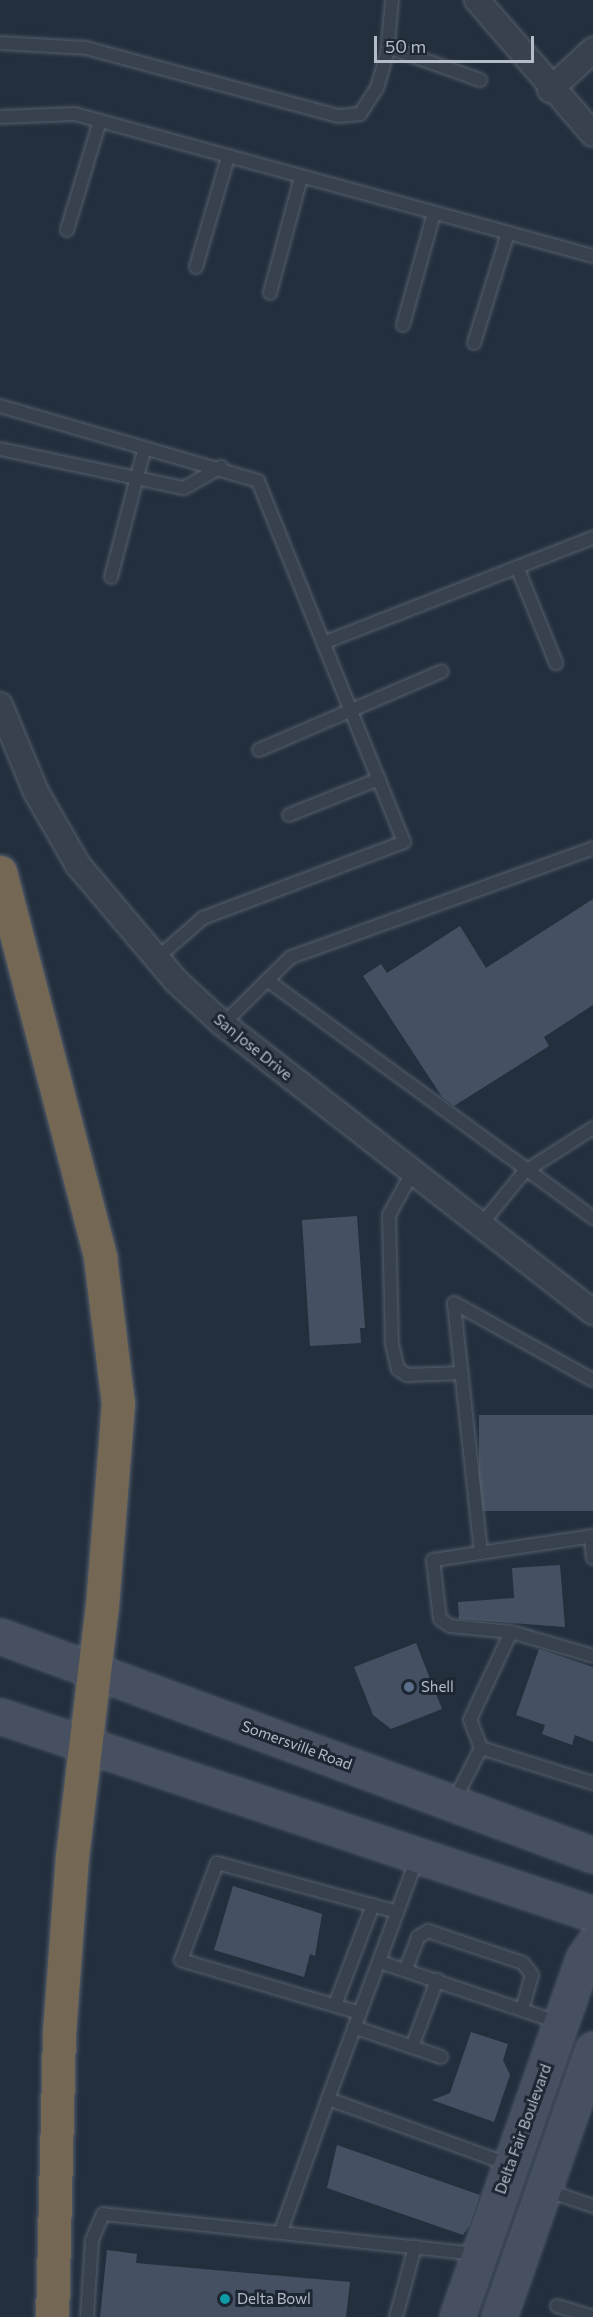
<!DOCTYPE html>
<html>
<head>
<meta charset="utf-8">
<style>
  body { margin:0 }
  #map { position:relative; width:593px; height:2317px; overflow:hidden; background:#242f3e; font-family:Commissioner,sans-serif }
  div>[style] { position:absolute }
  .building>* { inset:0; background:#455162; transform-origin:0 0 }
  .roads { filter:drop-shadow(0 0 2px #565f6c) drop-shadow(0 0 2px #565f6c) }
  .service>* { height:12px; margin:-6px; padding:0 6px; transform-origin:6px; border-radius:6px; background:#38414e }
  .minor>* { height:24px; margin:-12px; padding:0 12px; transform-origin:12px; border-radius:12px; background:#38414e }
  .secondary>* { height:33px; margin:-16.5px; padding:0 16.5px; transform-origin:16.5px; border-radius:16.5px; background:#465061 }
  .motorway>* { height:33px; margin:-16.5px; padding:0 16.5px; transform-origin:16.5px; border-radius:16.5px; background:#746855 }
  .dots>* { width:16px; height:16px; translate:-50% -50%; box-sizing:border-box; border:3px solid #1d2633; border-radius:50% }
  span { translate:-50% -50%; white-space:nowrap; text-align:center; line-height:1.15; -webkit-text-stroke:6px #1d2633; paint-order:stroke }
  .street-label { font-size:15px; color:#b4bcc9 }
  .poi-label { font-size:15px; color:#b4bcc9 }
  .left { translate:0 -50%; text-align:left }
  .scale { position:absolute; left:374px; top:36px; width:160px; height:27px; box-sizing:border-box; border:3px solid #b4bcc9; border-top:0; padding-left:8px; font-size:18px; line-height:21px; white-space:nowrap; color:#b4bcc9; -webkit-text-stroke:4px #1d2633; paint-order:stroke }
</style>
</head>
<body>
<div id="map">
  <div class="building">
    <div style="clip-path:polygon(593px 899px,593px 1005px,544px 1037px,549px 1046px,454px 1106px,442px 1097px,363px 976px,381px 964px,387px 973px,460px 926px,486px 968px)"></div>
    <div style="clip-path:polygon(357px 1216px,365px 1328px,360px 1328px,361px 1343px,310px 1346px,302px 1220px)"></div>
    <div style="left:593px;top:1415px;width:96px;height:114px;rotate:90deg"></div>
    <div style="clip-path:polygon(560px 1565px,565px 1627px,459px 1619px,458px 1602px,514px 1598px,512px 1568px)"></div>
    <div style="clip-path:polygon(416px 1643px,442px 1709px,391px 1729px,373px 1715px,354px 1667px)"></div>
    <div style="clip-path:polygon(539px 1649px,593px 1667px,593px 1742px,575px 1735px,572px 1745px,542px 1734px,545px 1725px,516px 1715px)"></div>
    <div style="clip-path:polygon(233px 1886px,322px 1914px,315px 1956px,310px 1954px,304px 1977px,214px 1950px)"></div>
    <div style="clip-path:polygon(471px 2032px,508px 2044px,503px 2060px,510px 2075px,494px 2122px,432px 2100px,450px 2093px)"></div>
    <div style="clip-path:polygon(337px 2145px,480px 2195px,470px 2225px,463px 2235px,327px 2188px)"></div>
    <div style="clip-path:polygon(107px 2250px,137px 2254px,136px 2263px,350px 2282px,346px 2317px,100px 2317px)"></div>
  </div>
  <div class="roads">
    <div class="service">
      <div style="left:0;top:43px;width:86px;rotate:3.3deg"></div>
      <div style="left:86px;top:48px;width:261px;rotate:15.1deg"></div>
      <div style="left:338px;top:116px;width:22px;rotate:-5deg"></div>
      <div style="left:360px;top:114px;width:31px;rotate:-57deg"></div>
      <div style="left:377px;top:88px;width:35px;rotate:-74deg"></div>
      <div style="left:387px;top:54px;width:54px;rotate:-84.7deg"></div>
      <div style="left:388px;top:47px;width:98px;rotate:19.7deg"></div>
      <div style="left:0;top:117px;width:75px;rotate:-2.3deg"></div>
      <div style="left:75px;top:114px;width:537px;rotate:15.33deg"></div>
      <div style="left:67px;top:230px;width:114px;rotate:-73.2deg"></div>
      <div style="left:196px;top:267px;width:115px;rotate:-73.8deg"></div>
      <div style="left:270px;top:293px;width:120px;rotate:-75deg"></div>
      <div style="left:403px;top:325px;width:116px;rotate:-74.5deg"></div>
      <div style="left:474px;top:343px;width:115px;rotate:-72.8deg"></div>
      <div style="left:0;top:406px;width:269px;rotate:16.2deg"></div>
      <div style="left:258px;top:481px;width:389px;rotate:68deg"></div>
      <div style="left:404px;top:842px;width:215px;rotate:159.3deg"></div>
      <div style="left:203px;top:918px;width:62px;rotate:138.9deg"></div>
      <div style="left:0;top:449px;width:188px;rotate:12deg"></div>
      <div style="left:184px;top:488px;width:43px;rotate:-29.6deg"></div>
      <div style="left:517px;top:567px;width:104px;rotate:67.9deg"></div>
      <div style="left:111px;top:577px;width:131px;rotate:-75.4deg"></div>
      <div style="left:323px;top:643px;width:290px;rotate:-21.3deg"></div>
      <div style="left:259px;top:750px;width:199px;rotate:-23.3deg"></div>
      <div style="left:289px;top:815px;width:97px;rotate:-21.8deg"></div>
      <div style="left:267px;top:980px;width:404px;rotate:36.1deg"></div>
      <div style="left:223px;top:1024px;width:95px;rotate:-44.6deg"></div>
      <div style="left:291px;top:957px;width:321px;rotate:-19.8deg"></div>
      <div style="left:412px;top:1173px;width:48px;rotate:118.7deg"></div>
      <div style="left:389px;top:1215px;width:129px;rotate:88.7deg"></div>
      <div style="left:392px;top:1344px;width:26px;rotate:77deg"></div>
      <div style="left:398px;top:1369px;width:11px;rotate:34deg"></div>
      <div style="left:407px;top:1375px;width:55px;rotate:-2.1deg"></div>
      <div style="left:480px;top:1226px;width:70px;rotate:-50.8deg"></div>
      <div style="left:524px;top:1172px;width:82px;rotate:-32.5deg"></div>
      <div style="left:591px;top:1536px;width:22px;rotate:85deg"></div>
      <div style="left:481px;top:1553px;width:251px;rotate:-96.2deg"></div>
      <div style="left:454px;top:1303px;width:159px;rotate:29deg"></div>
      <div style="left:511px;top:1632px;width:61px;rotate:-174.4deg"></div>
      <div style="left:450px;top:1626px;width:12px;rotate:-145deg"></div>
      <div style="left:440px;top:1619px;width:59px;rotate:-96.8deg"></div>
      <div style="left:433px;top:1560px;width:162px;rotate:-8.5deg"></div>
      <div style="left:481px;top:1748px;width:30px;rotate:-111deg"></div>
      <div style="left:470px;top:1720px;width:97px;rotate:-65deg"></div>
      <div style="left:511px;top:1632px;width:85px;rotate:16.3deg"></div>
      <div style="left:454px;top:1801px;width:59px;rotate:-63deg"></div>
      <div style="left:481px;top:1748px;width:117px;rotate:17.4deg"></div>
      <div style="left:380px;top:1962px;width:190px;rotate:18.7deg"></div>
      <div style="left:406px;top:1969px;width:34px;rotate:-69deg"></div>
      <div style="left:418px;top:1937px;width:12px;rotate:-31deg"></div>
      <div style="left:428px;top:1931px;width:100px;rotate:18.6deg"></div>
      <div style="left:523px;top:1963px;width:15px;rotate:53deg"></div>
      <div style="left:532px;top:1975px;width:35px;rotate:106deg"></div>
      <div style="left:335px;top:2005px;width:107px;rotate:-69.2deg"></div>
      <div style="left:360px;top:2013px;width:187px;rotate:-163.5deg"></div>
      <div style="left:181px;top:1960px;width:103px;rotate:-69.6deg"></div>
      <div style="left:217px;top:1863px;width:187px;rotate:15.2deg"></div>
      <div style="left:354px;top:2027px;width:92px;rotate:19deg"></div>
      <div style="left:412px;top:2047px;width:72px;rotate:-69.5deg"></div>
      <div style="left:328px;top:2099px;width:257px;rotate:-69.7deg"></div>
      <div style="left:546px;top:2190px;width:50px;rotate:18.8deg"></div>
      <div style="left:281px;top:2231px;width:140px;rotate:-70.4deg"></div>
      <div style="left:328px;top:2099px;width:194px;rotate:19.9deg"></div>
      <div style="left:557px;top:2306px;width:38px;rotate:17deg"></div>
      <div style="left:87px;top:2317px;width:77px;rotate:-86.3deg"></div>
      <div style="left:92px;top:2240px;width:28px;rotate:-67deg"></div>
      <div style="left:103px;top:2214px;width:377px;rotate:6.1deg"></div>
      <div style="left:396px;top:2317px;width:73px;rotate:-74.8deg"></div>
    </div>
    <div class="minor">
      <div style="left:477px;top:0;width:177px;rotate:49.1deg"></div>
      <div style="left:550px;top:90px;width:59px;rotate:-42.9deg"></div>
      <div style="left:0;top:705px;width:94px;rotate:67.5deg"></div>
      <div style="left:36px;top:792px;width:84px;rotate:60.1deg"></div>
      <div style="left:78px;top:865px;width:152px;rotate:49.8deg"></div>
      <div style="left:176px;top:981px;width:64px;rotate:42.5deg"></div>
      <div style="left:223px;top:1024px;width:469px;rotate:37.9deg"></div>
    </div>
    <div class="secondary">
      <div style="left:0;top:1636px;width:632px;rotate:20.27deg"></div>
      <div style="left:0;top:1716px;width:625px;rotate:18.46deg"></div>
      <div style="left:457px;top:2317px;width:380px;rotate:-70.6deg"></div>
      <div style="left:583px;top:1959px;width:18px;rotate:-56deg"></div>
      <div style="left:499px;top:2317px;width:284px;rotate:-70.7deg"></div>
    </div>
    <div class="motorway">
      <div style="left:0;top:872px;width:398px;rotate:75.4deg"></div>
      <div style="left:100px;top:1257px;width:147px;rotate:83deg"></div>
      <div style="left:118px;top:1403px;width:203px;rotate:94.5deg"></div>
      <div style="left:102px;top:1605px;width:253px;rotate:96.8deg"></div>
      <div style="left:72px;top:1856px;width:177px;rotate:94.2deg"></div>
      <div style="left:59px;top:2033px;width:284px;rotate:91.4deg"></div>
    </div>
  </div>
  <div class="dots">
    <div style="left:409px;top:1687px;background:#5c6f8a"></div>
    <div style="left:225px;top:2299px;background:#0f9aa8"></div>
  </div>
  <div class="street-label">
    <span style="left:253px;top:1047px;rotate:39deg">San Jose Drive</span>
    <span style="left:297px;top:1745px;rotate:20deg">Somersville Road</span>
    <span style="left:523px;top:2129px;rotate:-70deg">Delta Fair Boulevard</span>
  </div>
  <div class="poi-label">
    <span class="left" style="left:421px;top:1687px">Shell</span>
    <span class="left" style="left:237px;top:2299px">Delta Bowl</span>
  </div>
  <div class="scale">50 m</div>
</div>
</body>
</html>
